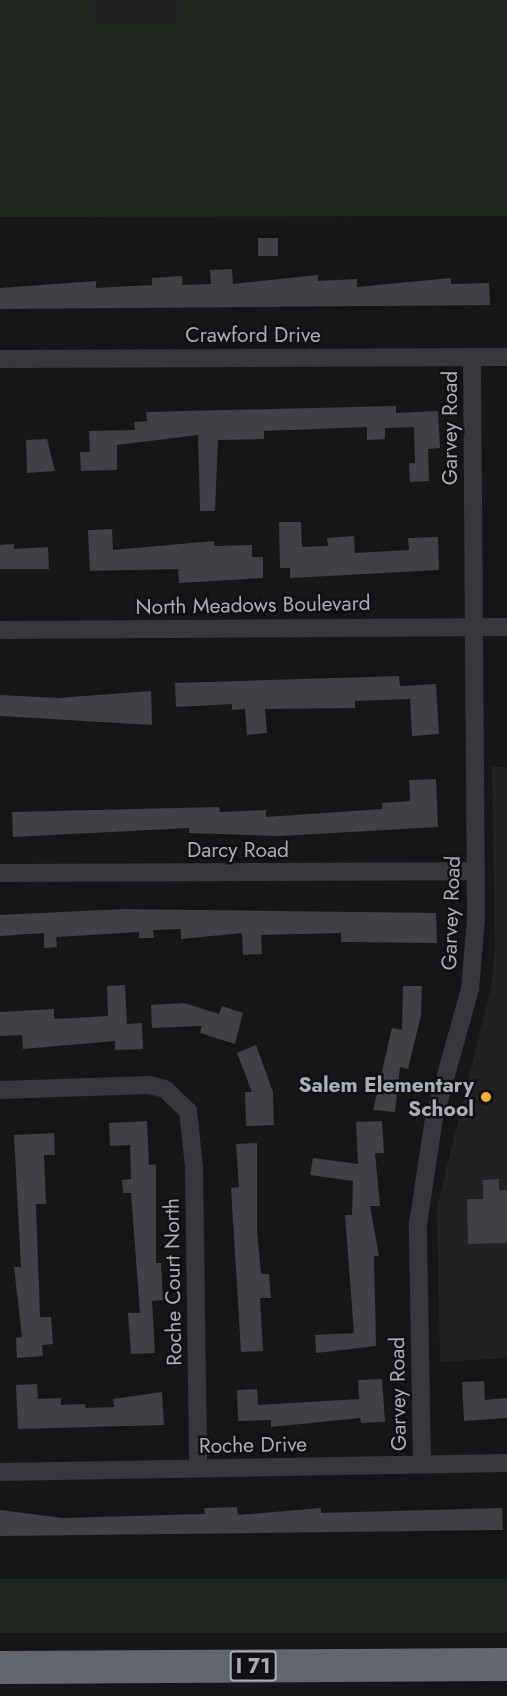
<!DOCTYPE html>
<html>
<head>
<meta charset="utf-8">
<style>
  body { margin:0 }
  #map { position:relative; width:507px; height:1696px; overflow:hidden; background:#161618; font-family:Jost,sans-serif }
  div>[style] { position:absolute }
  .built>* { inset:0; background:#222225; transform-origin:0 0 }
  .green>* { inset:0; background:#1e261f; transform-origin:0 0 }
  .building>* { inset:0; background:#404145; transform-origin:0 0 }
  .street>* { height:18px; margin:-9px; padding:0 9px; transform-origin:9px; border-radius:9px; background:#37383d }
  .highway>* { height:33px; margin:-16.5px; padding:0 16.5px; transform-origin:16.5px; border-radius:16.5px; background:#63666e }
  .dots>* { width:16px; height:16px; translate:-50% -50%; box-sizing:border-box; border:3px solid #111113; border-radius:50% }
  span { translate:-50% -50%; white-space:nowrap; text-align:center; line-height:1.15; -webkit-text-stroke:5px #111113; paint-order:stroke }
  .shield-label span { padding:2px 4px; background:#111113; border:2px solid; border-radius:4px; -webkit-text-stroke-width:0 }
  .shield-label { font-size:20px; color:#a8adb8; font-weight:700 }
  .street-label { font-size:21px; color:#a8adb8 }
  .poi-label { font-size:21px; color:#a8adb8; font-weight:700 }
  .right { translate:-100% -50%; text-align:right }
</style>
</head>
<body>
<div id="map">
  <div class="built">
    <div style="left:91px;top:0;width:90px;height:26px"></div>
    <div style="clip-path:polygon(492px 767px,507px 767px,507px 1358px,440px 1362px,437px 1207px,491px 987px,495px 947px)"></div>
  </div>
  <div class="green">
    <div style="clip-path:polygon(0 0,91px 0,92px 26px,181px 23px,181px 0,507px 0,507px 216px,0 217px)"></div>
    <div style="left:507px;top:1579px;width:54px;height:507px;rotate:90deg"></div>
  </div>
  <div class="building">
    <div style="left:278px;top:238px;width:18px;height:20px;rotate:90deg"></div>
    <div style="clip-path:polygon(232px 269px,233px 284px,318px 275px,318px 281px,357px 279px,357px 287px,451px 278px,451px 284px,489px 283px,490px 305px,0 309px,0 288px,96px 281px,96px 288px,152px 285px,152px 278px,182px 276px,182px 285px,211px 284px,210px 270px)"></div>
    <div style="clip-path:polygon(396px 406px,396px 413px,438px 411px,440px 448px,428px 449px,429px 481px,410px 482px,409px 463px,415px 463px,414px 427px,385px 428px,385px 439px,367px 440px,367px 427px,264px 431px,264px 439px,218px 440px,215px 511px,200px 511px,198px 435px,117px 445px,117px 470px,81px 471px,80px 452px,90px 452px,89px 431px,135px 430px,134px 422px,147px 421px,146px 412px)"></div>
    <div style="clip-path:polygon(47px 439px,55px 471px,27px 473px,26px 440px)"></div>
    <div style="clip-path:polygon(279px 522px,301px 522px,302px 547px,328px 546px,327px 538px,354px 536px,355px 553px,409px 550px,408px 538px,438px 537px,439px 570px,290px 578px,290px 568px,280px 568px)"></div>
    <div style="clip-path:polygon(112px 529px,113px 550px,214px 541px,214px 546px,252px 545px,252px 557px,263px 557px,263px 578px,179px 583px,178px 569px,90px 571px,88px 530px)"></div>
    <div style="clip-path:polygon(14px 544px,14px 549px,48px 547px,49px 569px,0 569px,0 545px)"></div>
    <div style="clip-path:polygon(399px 676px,400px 686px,436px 684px,439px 734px,412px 736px,410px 699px,355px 701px,355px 708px,265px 709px,267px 733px,247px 735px,245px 709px,232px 710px,232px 704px,176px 707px,175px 683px)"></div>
    <div style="clip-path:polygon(151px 691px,152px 725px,0 716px,0 695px,58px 698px)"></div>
    <div style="clip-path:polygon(436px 779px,438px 827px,279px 836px,189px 833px,189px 828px,13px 837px,12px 812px,219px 807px,220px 812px,266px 810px,266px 817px,382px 809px,382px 803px,410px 801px,409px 780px)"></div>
    <div style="clip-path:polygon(124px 909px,436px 913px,437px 943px,341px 942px,341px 933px,261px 935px,262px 954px,243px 955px,242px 933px,181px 939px,181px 929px,153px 930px,154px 938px,139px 938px,139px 932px,56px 937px,57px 947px,44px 948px,44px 933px,0 936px,0 915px)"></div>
    <div style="clip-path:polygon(125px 985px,127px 1024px,142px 1023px,143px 1049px,115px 1050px,115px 1041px,23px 1049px,22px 1035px,0 1036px,0 1012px,54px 1009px,54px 1019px,108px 1016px,107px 986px)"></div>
    <div style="clip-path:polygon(403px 986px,422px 986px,421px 1015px,408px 1069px,400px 1067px,395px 1112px,373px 1110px,392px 1028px,402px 1030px)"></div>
    <div style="clip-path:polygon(184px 1003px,219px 1014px,222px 1006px,243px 1013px,235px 1044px,200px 1033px,202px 1026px,152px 1028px,151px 1005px)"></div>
    <div style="clip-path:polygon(256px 1045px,273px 1092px,274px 1125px,246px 1126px,245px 1092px,252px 1092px,237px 1053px)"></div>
    <div style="clip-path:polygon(147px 1121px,149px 1165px,156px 1164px,156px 1263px,161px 1263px,163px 1300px,152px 1301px,155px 1353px,131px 1354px,128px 1313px,140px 1313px,131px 1193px,123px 1193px,122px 1180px,131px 1179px,130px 1145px,110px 1146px,109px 1123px)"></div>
    <div style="clip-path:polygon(382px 1121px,384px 1153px,375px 1153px,380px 1206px,370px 1206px,379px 1256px,374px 1256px,376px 1346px,316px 1353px,315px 1335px,354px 1333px,345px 1215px,352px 1215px,353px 1181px,310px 1175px,313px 1158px,358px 1164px,356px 1122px)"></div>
    <div style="clip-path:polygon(54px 1133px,55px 1155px,44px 1155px,46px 1204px,36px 1204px,40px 1317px,51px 1317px,53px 1344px,42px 1345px,43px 1356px,17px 1358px,16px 1338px,22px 1337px,14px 1267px,21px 1267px,14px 1135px)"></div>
    <div style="clip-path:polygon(257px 1143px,257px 1231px,261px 1274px,269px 1274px,271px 1298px,260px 1298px,263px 1351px,241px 1352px,231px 1188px,239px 1187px,236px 1144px)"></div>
    <div style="clip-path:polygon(499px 1179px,499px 1190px,507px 1190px,507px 1243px,468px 1244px,467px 1199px,483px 1199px,483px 1180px)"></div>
    <div style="clip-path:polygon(382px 1379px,385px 1422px,361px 1423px,360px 1418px,271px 1427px,271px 1420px,238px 1421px,237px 1390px,257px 1389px,258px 1405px,359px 1399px,358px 1380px)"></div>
    <div style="clip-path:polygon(484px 1381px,485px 1400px,507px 1398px,507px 1418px,464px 1421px,462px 1382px)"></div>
    <div style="clip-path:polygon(37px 1384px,38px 1399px,61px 1398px,61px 1405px,85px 1404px,86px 1408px,114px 1407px,113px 1399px,162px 1392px,164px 1425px,18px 1429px,16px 1385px)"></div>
    <div style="clip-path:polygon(237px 1507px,238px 1515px,321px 1508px,321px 1513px,502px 1508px,503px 1530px,0 1536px,0 1510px,62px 1518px,205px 1514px,204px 1508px)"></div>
  </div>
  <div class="street">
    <div style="left:0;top:359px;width:507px;rotate:-0.23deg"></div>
    <div style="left:0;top:630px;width:507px;rotate:-0.34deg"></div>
    <div style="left:0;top:873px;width:476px;rotate:-0.2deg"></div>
    <div style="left:0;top:1090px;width:149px;rotate:-1.9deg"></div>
    <div style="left:149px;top:1085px;width:16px;rotate:14deg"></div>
    <div style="left:165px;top:1089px;width:32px;rotate:44deg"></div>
    <div style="left:188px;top:1111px;width:55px;rotate:83.8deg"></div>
    <div style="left:194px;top:1166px;width:302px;rotate:89.2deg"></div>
    <div style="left:422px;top:1464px;width:240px;rotate:-91deg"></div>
    <div style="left:418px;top:1224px;width:107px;rotate:-81.4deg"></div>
    <div style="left:434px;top:1118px;width:134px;rotate:-74.4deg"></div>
    <div style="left:470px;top:989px;width:72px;rotate:-85.2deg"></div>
    <div style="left:476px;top:917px;width:560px;rotate:-90.41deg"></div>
    <div style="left:0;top:1472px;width:507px;rotate:-1.02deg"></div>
  </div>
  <div class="highway">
    <div style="left:0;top:1667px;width:507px;rotate:-0.34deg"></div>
  </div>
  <div class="dots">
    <div style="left:486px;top:1097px;background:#f2b134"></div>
  </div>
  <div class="shield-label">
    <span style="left:253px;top:1666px">I 71</span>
  </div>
  <div class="street-label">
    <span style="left:253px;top:335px">Crawford Drive</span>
    <span style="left:450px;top:428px;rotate:-90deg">Garvey Road</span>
    <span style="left:253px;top:605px;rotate:-1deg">North Meadows Boulevard</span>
    <span style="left:238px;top:850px">Darcy Road</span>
    <span style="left:451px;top:913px;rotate:-88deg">Garvey Road</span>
    <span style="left:173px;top:1282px;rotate:-91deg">Roche Court North</span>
    <span style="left:398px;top:1394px;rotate:-91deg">Garvey Road</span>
    <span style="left:253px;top:1445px;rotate:-1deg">Roche Drive</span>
  </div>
  <div class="poi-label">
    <span class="right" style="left:474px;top:1097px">Salem Elementary<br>School</span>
  </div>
</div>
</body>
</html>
